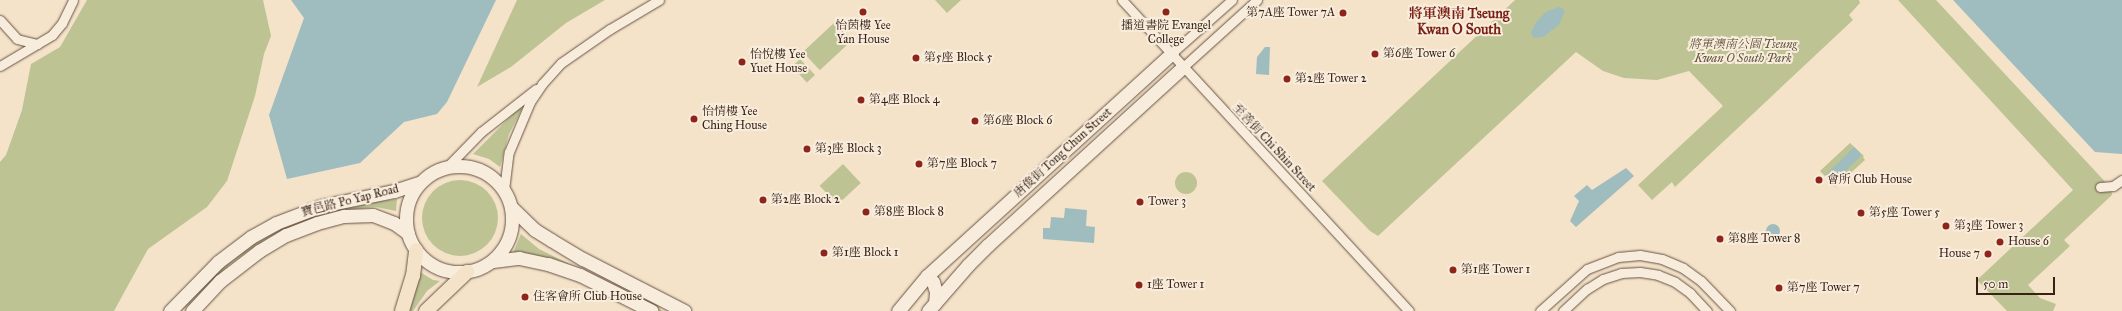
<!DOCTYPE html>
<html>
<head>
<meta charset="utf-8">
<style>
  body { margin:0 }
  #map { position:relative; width:2122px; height:311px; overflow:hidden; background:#f4e3c9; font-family:"IM FELL Great Primer","Noto Serif TC",serif }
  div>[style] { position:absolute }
  .green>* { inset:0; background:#bec394; transform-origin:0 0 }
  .round { border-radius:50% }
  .water>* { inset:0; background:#9fbcbf; transform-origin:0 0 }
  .roads { filter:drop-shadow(0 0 1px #675244) drop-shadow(0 0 1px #675244) }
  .street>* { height:9px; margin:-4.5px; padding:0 4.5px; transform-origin:4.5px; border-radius:4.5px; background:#f8eddc }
  .secondary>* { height:13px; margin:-6.5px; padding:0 6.5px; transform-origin:6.5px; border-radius:6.5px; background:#f8eddc }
  .secondary>.ring { margin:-6.5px; padding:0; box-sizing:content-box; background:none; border:13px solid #f8eddc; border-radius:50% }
  .primary>* { height:14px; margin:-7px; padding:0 7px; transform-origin:7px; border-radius:7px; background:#f4e3c9 }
  .dots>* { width:11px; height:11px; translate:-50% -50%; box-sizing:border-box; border:2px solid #f8eddc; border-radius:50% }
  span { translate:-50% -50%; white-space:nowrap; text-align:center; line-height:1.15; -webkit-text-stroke:4px #f8eddc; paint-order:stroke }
  .poi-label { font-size:12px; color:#382218 }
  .right { translate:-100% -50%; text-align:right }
  .left { translate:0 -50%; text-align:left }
  .park-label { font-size:12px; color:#60523d; font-style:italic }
  .street-label { font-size:12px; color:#382218 }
  .quarter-label { font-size:14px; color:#7a1f14; font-weight:700 }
  .scale { position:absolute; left:1976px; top:277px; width:79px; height:18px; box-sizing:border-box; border:2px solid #382218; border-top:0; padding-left:5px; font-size:12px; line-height:14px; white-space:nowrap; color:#382218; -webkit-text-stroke:3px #f8eddc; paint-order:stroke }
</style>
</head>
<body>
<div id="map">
  <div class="green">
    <div style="clip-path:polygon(87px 0,263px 0,271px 36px,264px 54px,255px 96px,227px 181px,207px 207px,148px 249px,114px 311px,0 311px,0 162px,6px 155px,22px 110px,31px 64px,60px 47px)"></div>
    <div style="clip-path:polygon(517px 0,605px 0,566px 23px,511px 67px,477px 87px)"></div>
    <div style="clip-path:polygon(935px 0,961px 0,947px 13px)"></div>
    <div style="clip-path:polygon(1515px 0,1859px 0,1860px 3px,1849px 15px,1853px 20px,1675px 187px,1672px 182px,1652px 200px,1638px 185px,1723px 106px,1689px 71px,1657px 80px,1624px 78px,1603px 71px,1576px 52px,1378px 236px,1370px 231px,1322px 181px)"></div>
    <div style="clip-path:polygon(1898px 0,1936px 0,2111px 188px,2112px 195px,2064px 240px,2070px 246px,2028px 285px,2040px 298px,2056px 304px,2053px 311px,2007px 311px,1977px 280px,2073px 190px)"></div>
    <div style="left:835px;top:22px;width:25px;height:44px;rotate:47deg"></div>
    <div style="left:800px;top:59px;width:22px;height:11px;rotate:47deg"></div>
    <div style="clip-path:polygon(520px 107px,522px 109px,509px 134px,500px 167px,489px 159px,473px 154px)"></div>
    <div style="clip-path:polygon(1850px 143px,1864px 156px,1863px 157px,1865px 160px,1835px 187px,1820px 171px)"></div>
    <div style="left:843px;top:164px;width:26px;height:32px;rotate:47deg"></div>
    <div class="round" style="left:1175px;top:172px;width:22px;height:22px"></div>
    <div class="round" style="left:422px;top:180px;width:76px;height:76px"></div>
    <div style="clip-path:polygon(397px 199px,396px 211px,376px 207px,335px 212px,269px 237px,233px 261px,181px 311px,175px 311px,235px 255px,270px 232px,321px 212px,362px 203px)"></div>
    <div style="clip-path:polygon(521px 234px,539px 249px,663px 311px,657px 311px,513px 253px)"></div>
    <div style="clip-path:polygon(420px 272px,433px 280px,440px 281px,427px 291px,413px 311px,408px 311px)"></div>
  </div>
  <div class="water">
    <div style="clip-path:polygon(291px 0,496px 0,447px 102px,437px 114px,404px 122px,360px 163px,287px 179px,269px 115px,304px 18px)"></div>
    <div style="clip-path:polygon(1953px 0,2122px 0,2122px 154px,2095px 152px)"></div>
    <div style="clip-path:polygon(1558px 7px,1563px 8px,1564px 13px,1559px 25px,1543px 37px,1537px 38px,1533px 37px,1531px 32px,1537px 21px,1546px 12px)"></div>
    <div style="clip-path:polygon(1265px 47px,1270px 47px,1269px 75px,1256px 74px,1257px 57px)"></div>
    <div style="left:1854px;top:147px;width:11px;height:38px;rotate:45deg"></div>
    <div style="clip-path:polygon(1626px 168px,1634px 176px,1576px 227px,1570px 221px,1579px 201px,1574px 196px,1587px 185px,1592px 190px)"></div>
    <div style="clip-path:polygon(1065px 208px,1087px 210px,1086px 226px,1095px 227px,1094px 243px,1043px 239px,1043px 228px,1050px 228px,1051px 217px,1064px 218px)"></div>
    <div class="round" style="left:1766px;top:224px;width:14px;height:14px"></div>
  </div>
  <div class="roads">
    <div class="street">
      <div style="left:1122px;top:0;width:423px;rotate:47.3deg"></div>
      <div style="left:0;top:20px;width:25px;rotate:48deg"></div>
      <div style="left:17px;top:39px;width:21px;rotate:14deg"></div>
      <div style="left:1172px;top:53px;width:80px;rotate:-41.5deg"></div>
      <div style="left:0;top:66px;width:61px;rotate:-30.8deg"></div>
      <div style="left:52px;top:35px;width:16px;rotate:-50deg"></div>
      <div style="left:62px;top:23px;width:25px;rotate:-64deg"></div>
      <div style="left:1183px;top:67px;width:100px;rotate:-42.2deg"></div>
      <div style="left:447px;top:167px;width:49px;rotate:-45.8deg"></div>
      <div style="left:481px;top:132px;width:70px;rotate:-38deg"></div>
      <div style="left:2100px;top:187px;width:13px;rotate:-4deg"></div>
      <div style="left:2113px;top:186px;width:11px;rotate:-34deg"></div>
      <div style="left:504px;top:190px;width:38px;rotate:-83deg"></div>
      <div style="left:509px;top:152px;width:54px;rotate:-67.2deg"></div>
      <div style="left:530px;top:102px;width:22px;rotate:-56deg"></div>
      <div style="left:542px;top:84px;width:28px;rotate:-48deg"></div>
      <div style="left:561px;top:63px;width:60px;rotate:-34.8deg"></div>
      <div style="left:610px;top:29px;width:57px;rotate:-30.6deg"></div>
      <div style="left:1540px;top:311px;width:63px;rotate:-41.8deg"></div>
      <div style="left:1587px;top:269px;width:33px;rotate:-21deg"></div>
      <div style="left:1618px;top:257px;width:22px;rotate:-5deg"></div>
      <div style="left:1640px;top:255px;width:22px;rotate:10deg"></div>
      <div style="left:1662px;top:259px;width:23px;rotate:23deg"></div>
      <div style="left:1683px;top:268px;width:22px;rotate:36deg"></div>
      <div style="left:1701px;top:281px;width:42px;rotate:46deg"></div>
      <div style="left:1563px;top:311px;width:33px;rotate:-43deg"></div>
      <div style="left:1587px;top:289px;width:19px;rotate:-32deg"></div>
      <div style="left:1603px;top:279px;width:19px;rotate:-18deg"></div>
      <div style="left:1621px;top:273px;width:19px;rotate:-3deg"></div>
      <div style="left:1640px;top:272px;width:18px;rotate:9deg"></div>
      <div style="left:1658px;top:275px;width:18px;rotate:22deg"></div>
      <div style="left:1675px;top:282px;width:19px;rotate:36deg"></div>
      <div style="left:1690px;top:293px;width:25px;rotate:47deg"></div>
    </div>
    <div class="secondary">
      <div class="ring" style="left:406px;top:166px;width:93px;height:93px"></div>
      <div style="left:511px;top:207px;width:33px;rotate:44deg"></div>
      <div style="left:535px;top:230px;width:19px;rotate:32deg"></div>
      <div style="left:551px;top:240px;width:37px;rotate:31deg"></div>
      <div style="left:583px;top:259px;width:114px;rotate:27.2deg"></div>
      <div style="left:493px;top:261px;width:26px;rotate:-7deg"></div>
      <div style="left:519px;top:258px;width:30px;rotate:12deg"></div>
      <div style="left:548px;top:264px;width:34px;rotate:19deg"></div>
      <div style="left:580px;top:275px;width:80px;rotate:26.6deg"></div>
      <div style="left:927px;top:276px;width:8px;rotate:45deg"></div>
      <div style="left:933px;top:282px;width:10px;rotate:73deg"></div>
      <div style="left:936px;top:292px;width:11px;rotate:95deg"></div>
      <div style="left:170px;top:311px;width:69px;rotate:-45.6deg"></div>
      <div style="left:218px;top:262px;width:41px;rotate:-37.1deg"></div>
      <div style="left:251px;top:237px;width:29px;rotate:-29deg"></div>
      <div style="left:276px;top:223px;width:48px;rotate:-20.7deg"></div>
      <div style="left:321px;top:206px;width:75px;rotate:-11.6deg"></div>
      <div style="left:394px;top:191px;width:26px;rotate:-18deg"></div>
      <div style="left:192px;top:311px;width:41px;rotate:-47deg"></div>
      <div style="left:220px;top:281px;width:49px;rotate:-37.6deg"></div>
      <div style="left:259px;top:251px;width:31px;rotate:-31deg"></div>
      <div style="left:286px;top:235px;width:33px;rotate:-21deg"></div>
      <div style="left:317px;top:223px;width:28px;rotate:-15deg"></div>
      <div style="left:344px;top:216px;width:29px;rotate:-2deg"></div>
      <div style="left:373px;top:215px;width:22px;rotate:21deg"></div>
      <div style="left:394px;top:223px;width:17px;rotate:36deg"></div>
      <div style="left:898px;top:311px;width:45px;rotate:-50.4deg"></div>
      <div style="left:927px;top:276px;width:331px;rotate:-42.3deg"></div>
      <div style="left:928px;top:311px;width:61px;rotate:-49deg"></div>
      <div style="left:968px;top:265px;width:28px;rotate:-45deg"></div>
      <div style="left:988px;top:245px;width:264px;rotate:-42.4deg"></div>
    </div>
    <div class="primary">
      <div style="left:402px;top:311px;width:37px;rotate:-73deg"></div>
      <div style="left:413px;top:276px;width:26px;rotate:-83deg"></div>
      <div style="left:426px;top:311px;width:57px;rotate:-43.6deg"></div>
    </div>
  </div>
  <div class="dots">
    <div style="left:863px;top:12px;background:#8f2418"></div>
    <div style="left:1166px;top:12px;background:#8f2418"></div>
    <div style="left:1343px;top:13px;background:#8f2418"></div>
    <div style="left:1375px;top:54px;background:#8f2418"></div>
    <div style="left:916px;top:58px;background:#8f2418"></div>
    <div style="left:742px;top:62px;background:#8f2418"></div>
    <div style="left:1287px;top:79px;background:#8f2418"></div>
    <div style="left:861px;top:100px;background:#8f2418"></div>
    <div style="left:694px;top:119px;background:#8f2418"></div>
    <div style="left:975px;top:121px;background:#8f2418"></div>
    <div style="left:807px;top:149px;background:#8f2418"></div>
    <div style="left:919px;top:164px;background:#8f2418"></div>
    <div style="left:1819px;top:180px;background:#8f2418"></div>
    <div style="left:763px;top:200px;background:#8f2418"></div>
    <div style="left:1140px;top:202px;background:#8f2418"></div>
    <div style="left:866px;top:212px;background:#8f2418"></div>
    <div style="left:1861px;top:213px;background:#8f2418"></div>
    <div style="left:1946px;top:226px;background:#8f2418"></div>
    <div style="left:1720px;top:239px;background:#8f2418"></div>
    <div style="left:2000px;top:242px;background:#8f2418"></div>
    <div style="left:824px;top:253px;background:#8f2418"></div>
    <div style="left:1988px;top:254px;background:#8f2418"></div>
    <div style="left:1453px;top:270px;background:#8f2418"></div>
    <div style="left:1139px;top:285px;background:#8f2418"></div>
    <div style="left:1779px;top:288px;background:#8f2418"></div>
    <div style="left:525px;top:297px;background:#8f2418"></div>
  </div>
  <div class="poi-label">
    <span class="right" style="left:1335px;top:13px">第7A座 Tower 7A</span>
    <span style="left:863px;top:33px">怡茵樓 Yee<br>Yan House</span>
    <span style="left:1166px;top:33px">播道書院 Evangel<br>College</span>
    <span class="left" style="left:1383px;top:54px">第6座 Tower 6</span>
    <span class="left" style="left:750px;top:62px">怡悅樓 Yee<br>Yuet House</span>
    <span class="left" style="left:924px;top:58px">第5座 Block 5</span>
    <span class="left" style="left:1295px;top:79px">第2座 Tower 2</span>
    <span class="left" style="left:869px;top:100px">第4座 Block 4</span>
    <span class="left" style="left:702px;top:119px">怡情樓 Yee<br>Ching House</span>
    <span class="left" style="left:983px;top:121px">第6座 Block 6</span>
    <span class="left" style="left:815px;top:149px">第3座 Block 3</span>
    <span class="left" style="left:927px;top:164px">第7座 Block 7</span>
    <span class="left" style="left:1827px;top:180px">會所 Club House</span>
    <span class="left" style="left:771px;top:200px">第2座 Block 2</span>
    <span class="left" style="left:1148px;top:202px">Tower 3</span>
    <span class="left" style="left:874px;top:212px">第8座 Block 8</span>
    <span class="left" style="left:1869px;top:213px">第5座 Tower 5</span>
    <span class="left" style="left:1954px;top:226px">第3座 Tower 3</span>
    <span class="left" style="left:1728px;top:239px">第8座 Tower 8</span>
    <span class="left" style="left:2008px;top:242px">House 6</span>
    <span class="left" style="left:832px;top:253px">第1座 Block 1</span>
    <span class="right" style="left:1980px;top:254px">House 7</span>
    <span class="left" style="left:1461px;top:270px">第1座 Tower 1</span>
    <span class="left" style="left:1147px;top:285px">1座 Tower 1</span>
    <span class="left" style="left:1787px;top:288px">第7座 Tower 7</span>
    <span class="left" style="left:533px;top:297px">住客會所 Club House</span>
  </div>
  <div class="park-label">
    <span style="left:1743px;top:52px">將軍澳南公園 Tseung<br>Kwan O South Park</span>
  </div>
  <div class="street-label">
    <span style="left:1274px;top:148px;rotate:47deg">至善街 Chi Shin Street</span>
    <span style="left:1063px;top:153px;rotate:-42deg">唐俊街 Tong Chun Street</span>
    <span style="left:350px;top:201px;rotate:-14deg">寶邑路 Po Yap Road</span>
  </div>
  <div class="quarter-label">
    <span style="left:1459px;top:22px">將軍澳南 Tseung<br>Kwan O South</span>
  </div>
  <div class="scale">50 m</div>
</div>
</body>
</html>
